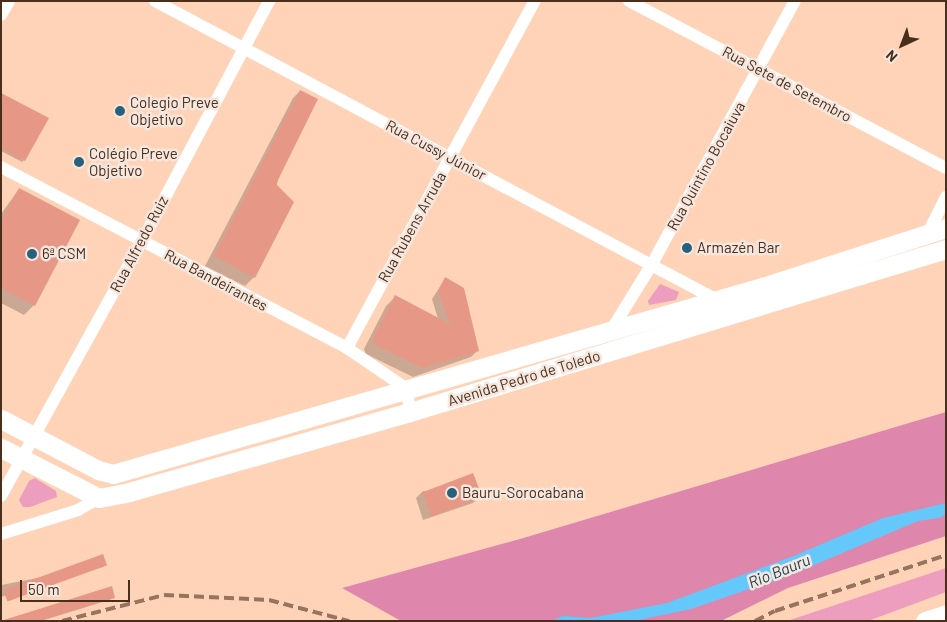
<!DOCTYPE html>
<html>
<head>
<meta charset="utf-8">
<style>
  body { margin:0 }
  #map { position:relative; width:947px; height:622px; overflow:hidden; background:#fed3b8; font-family:Barlow,sans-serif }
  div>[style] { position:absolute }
  .green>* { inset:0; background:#ed9ebf }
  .forest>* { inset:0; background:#df86ac }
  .water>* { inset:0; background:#65c8fa }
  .shadow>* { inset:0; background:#0003 }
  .building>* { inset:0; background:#e79785; transform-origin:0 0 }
  .street>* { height:12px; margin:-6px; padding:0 6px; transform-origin:6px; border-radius:6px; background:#fff }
  .secondary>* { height:19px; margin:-9.5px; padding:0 9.5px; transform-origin:9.5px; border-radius:9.5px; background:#fff }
  .rail>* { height:4px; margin-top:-2px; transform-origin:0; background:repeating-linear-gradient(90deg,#96745e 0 10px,transparent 0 15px) }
  .dots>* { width:14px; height:14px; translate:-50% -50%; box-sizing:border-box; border:2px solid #f5e7de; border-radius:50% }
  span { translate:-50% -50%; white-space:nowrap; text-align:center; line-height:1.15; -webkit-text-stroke:5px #f5e7de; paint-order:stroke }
  .street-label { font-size:15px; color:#492e1c }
  .poi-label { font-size:15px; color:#492e1c }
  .left { translate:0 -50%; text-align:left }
  .water-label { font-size:16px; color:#184358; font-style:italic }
  .frame { position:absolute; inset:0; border:2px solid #492e1c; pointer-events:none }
  .north { position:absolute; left:877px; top:20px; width:50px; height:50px; -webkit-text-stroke:4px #f5e7de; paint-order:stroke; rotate:223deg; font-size:14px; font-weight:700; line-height:20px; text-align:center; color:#492e1c }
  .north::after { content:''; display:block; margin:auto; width:18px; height:22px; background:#492e1c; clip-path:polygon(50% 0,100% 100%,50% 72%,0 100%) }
  .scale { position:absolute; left:20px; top:580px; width:110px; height:22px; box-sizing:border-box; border:2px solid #492e1c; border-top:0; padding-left:6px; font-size:15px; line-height:18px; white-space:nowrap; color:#492e1c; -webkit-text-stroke:4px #f5e7de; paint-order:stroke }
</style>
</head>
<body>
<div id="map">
  <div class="green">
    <div style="clip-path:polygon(660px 284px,679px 292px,676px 300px,649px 305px,648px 301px)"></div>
    <div style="clip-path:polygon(35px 478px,56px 491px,57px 497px,30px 507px,23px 507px,19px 500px,29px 481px)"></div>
    <div style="clip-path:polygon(946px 568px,946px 592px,868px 621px,787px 621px)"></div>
  </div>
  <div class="forest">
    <div style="clip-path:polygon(946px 412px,946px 536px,788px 588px,721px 621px,401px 621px,342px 588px,520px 539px)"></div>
  </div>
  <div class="water">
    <div style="clip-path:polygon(946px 503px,946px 514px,939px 518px,918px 521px,793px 574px,691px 609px,634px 621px,551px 621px,563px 616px,591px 618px,667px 603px,796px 555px,883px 518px)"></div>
  </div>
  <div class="shadow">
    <div style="clip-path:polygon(300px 91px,254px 277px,245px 286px,205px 266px,293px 98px)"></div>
    <div style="clip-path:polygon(1px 94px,24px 160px,22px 162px,1px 151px)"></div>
    <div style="clip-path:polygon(19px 189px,78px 221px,34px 305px,24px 315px,1px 303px,1px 214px)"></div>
    <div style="clip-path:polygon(445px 279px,478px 350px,471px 357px,413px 377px,366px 354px,364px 349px,386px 306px,395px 297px,438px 319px,432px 299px)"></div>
    <div style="clip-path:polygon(423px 491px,480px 496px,473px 503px,423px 520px,416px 498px)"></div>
    <div style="clip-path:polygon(105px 565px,103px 567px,1px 597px,1px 585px)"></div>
    <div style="clip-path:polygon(111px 588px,112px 599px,41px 621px,1px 621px)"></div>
  </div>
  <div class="building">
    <div style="clip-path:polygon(300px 90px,318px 99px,276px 184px,294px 202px,255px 278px,214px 256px)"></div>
    <div style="clip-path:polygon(1px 93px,49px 118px,25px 161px,1px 148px)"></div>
    <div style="clip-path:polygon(19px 188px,80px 220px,35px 306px,1px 288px,1px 221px)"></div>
    <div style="clip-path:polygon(445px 277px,464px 288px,479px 351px,423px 368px,375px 345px,373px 339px,395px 295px,450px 324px,438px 291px)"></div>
    <div style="left:473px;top:473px;width:26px;height:54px;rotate:69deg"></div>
    <div style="left:103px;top:554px;width:12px;height:106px;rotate:70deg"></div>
    <div style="clip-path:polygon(112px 586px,115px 598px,39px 621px,1px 621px)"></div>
  </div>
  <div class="street">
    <div style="left:155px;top:1px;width:637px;rotate:28.01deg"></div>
    <div style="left:629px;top:1px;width:358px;rotate:27.8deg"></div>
    <div style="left:1px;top:15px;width:16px;rotate:-60deg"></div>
    <div style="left:1px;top:167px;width:390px;rotate:27.6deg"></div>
    <div style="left:347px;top:348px;width:73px;rotate:34.3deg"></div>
    <div style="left:407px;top:389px;width:23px;rotate:83deg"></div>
    <div style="left:926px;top:237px;width:45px;rotate:-63.4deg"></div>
    <div style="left:612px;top:329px;width:76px;rotate:-58.4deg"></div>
    <div style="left:652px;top:264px;width:299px;rotate:-61.5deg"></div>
    <div style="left:347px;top:348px;width:395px;rotate:-61.6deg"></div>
    <div style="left:1px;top:496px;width:291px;rotate:-61.1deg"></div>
    <div style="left:142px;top:241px;width:272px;rotate:-62.1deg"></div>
    <div style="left:1px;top:534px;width:81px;rotate:-17.3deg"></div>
    <div style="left:78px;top:510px;width:24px;rotate:-30deg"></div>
  </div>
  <div class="secondary">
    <div style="left:1px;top:419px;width:110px;rotate:27.7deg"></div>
    <div style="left:98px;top:470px;width:16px;rotate:15deg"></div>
    <div style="left:113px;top:474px;width:675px;rotate:-16.07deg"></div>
    <div style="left:762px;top:287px;width:193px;rotate:-17.8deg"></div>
    <div style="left:1px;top:448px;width:110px;rotate:27deg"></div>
    <div style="left:99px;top:498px;width:31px;rotate:-11deg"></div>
    <div style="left:129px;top:492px;width:292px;rotate:-15.9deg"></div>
    <div style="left:410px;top:412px;width:560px;rotate:-16.91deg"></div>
    <div style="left:925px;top:621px;width:22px;rotate:-18deg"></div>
  </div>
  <div class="rail">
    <div style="left:62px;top:621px;width:105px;rotate:-14.3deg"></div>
    <div style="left:164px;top:595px;width:105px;rotate:2.7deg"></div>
    <div style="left:269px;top:600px;width:83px;rotate:14.7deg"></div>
    <div style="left:755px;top:621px;width:22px;rotate:-27deg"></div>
    <div style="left:775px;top:611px;width:180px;rotate:-18.1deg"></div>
  </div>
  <div class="dots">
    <div style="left:120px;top:111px;background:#2a607b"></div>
    <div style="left:79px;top:162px;background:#2a607b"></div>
    <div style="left:687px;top:248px;background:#2a607b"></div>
    <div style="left:32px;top:254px;background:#2a607b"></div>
    <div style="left:452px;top:493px;background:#2a607b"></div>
  </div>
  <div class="street-label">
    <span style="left:787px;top:84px;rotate:28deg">Rua Sete de Setembro</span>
    <span style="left:436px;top:150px;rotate:28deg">Rua Cussy Júnior</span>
    <span style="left:706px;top:166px;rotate:-61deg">Rua Quintino Bocaiuva</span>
    <span style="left:412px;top:227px;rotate:-61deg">Rua Rubens Arruda</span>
    <span style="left:139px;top:244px;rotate:-62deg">Rua Alfredo Ruiz</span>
    <span style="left:216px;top:280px;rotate:28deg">Rua Bandeirantes</span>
    <span style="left:524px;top:378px;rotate:-17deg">Avenida Pedro de Toledo</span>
  </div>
  <div class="poi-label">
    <span class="left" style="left:130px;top:111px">Colegio Preve<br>Objetivo</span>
    <span class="left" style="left:89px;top:162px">Colégio Preve<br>Objetivo</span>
    <span class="left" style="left:697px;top:248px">Armazén Bar</span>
    <span class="left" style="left:42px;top:254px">6ª CSM</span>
    <span class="left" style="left:462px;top:493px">Bauru-Sorocabana</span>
  </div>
  <div class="water-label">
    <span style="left:779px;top:571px;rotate:-22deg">Rio Bauru</span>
  </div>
  <div class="frame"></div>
  <div class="north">N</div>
  <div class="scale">50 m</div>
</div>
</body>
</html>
